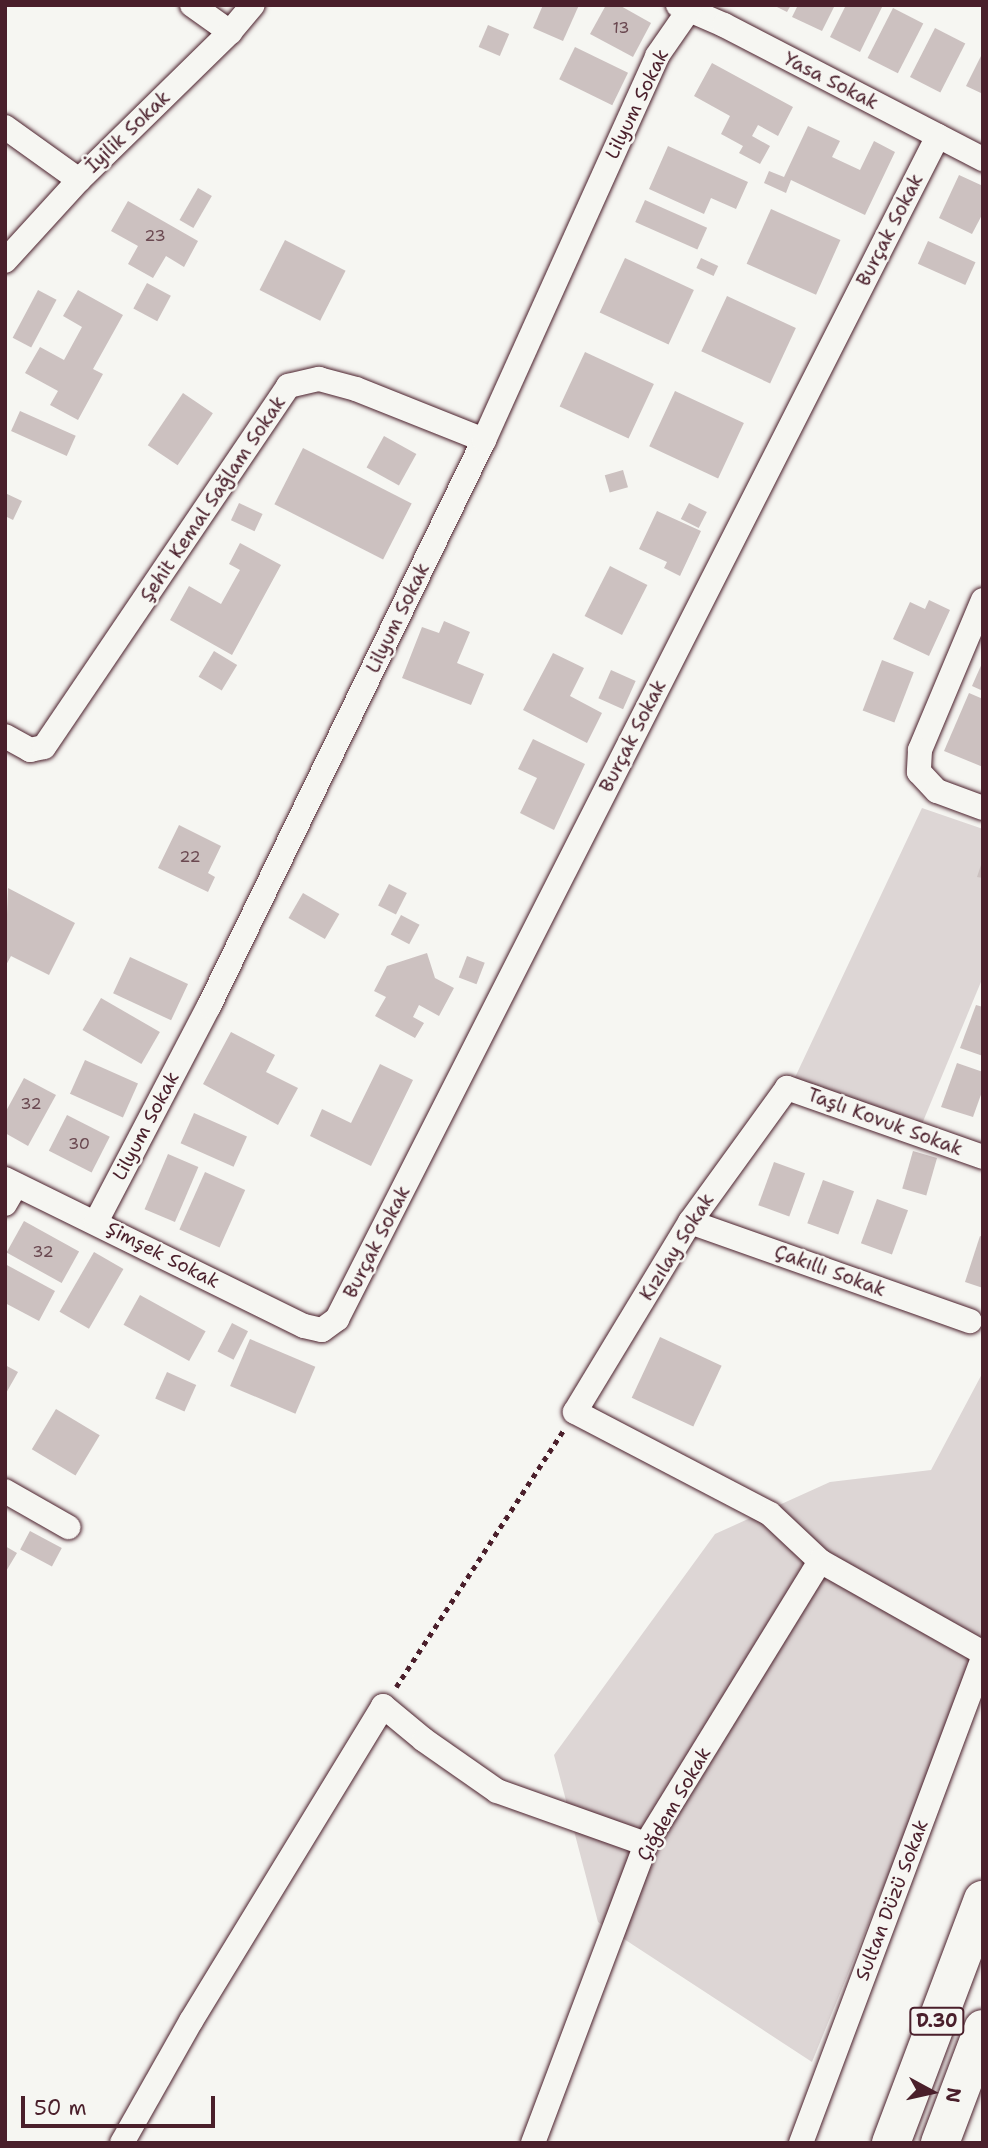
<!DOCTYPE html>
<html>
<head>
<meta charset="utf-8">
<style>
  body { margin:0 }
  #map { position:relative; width:988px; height:2148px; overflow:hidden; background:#f6f6f2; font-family:"Shantell Sans",sans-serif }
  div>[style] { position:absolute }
  .green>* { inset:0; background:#ddd6d5 }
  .building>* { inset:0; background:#ccc1c0; transform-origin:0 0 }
  .path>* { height:4.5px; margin-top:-2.25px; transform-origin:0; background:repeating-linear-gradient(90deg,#4a1f2b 0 5px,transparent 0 10px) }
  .roads { filter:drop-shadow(0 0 2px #4a1f2b) drop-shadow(0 0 2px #4a1f2b) }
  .minor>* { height:24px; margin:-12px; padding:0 12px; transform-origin:12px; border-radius:12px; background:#f6f6f2 }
  .trunk>* { height:38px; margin:-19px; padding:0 19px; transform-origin:19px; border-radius:19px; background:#f6f6f2 }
  span { translate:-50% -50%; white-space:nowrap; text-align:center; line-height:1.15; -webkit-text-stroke:5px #f6f6f2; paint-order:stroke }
  .number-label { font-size:16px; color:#6a4850 }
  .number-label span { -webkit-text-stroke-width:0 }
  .shield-label span { padding:2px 5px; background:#f6f6f2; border:2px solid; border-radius:5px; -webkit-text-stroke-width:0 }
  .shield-label { font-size:18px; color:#4a1f2b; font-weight:700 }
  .street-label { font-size:19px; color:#4a1f2b }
  .frame { position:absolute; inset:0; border:7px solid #4a1f2b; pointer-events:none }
  .north { position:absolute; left:897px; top:2057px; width:70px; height:70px; -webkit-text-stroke:5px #f6f6f2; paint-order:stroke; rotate:98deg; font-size:19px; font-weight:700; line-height:28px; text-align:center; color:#4a1f2b }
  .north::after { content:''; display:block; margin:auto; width:24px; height:32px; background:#4a1f2b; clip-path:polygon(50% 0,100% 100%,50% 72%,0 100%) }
  .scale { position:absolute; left:21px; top:2096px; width:194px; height:32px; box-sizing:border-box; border:4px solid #4a1f2b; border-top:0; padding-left:9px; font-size:21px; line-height:24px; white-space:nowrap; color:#4a1f2b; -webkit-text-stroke:5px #f6f6f2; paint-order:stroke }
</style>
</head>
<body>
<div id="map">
  <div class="green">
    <div style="clip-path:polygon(922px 808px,983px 829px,983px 977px,917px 1136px,790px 1088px)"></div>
    <div style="clip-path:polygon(983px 1372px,983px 1643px,812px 2062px,598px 1922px,554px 1755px,715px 1534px,830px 1482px,931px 1470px)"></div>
  </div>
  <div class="building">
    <div style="clip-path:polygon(543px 5px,579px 5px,563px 41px,533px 28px)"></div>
    <div style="clip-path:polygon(606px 5px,619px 5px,651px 23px,633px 57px,590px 34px)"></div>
    <div style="clip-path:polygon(773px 5px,791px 5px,787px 12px)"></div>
    <div style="clip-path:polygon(798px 5px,835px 5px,822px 31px,792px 17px)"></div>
    <div style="clip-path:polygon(846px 5px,883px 5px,860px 52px,830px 37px)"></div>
    <div style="left:893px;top:8px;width:34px;height:56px;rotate:27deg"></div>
    <div style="left:488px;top:25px;width:23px;height:24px;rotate:23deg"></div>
    <div style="left:935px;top:28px;width:34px;height:55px;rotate:27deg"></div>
    <div style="left:575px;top:47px;width:59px;height:36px;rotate:26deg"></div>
    <div style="clip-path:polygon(983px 52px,983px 94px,966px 86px)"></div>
    <div style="clip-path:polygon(712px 63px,793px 107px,778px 136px,758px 125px,752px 136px,770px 146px,760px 164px,739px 153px,743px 146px,721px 134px,730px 116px,694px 96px)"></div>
    <div style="clip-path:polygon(808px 126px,840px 141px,832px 157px,860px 170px,874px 141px,895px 152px,865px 215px,791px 180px,786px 193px,764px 183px,769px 171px,784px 177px)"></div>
    <div style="clip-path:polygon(668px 146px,748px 182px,736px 209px,711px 198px,704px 214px,649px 189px)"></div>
    <div style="clip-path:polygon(959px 175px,983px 186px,983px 213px,972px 234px,939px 218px)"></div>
    <div style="left:198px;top:188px;width:16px;height:37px;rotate:30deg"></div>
    <div style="left:645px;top:200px;width:68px;height:24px;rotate:24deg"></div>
    <div style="clip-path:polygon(128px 201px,198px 241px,184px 267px,166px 256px,153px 278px,128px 264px,138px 246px,111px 231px)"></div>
    <div style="left:771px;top:209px;width:76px;height:60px;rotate:24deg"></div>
    <div style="left:285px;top:240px;width:68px;height:56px;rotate:27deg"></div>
    <div style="left:928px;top:241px;width:52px;height:25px;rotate:24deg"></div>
    <div style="left:625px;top:258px;width:76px;height:60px;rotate:25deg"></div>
    <div style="left:701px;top:258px;width:19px;height:11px;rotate:25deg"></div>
    <div style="left:147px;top:283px;width:27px;height:29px;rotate:28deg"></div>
    <div style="left:38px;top:290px;width:21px;height:54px;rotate:28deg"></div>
    <div style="clip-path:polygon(78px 290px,123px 315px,93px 369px,103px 374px,78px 420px,50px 405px,58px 391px,25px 373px,40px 347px,64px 360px,82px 327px,63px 316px)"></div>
    <div style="left:727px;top:296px;width:76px;height:61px;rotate:25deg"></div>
    <div style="left:585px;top:352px;width:76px;height:60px;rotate:25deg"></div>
    <div style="left:675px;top:391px;width:76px;height:61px;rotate:25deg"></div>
    <div style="left:183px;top:393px;width:36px;height:63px;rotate:34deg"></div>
    <div style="left:20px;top:411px;width:61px;height:22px;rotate:24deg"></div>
    <div style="left:384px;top:436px;width:37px;height:36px;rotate:29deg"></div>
    <div style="left:303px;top:448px;width:122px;height:63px;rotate:27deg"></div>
    <div style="left:623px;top:470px;width:18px;height:19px;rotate:74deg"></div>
    <div style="clip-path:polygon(5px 493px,22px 501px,13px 520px,5px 516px)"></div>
    <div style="left:239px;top:503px;width:26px;height:19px;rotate:25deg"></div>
    <div style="left:689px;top:503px;width:20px;height:18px;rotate:27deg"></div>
    <div style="clip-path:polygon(657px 511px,701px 531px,680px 576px,664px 568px,667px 562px,639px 549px)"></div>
    <div style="clip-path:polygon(240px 543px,281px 565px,232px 655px,170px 620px,189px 586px,221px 604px,240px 570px,229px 564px)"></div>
    <div style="left:610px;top:566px;width:42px;height:56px;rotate:27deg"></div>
    <div style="clip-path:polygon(929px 600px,950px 610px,929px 656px,893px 639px,910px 602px,925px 609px)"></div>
    <div style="clip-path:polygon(444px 621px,470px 632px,457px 663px,484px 674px,471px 705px,402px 678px,422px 627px,439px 633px)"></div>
    <div style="left:214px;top:651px;width:27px;height:30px;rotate:31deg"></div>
    <div style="clip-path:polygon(553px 653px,584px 668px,570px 696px,602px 713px,587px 743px,523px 710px)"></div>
    <div style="left:882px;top:660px;width:34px;height:54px;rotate:21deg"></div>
    <div style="clip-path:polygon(983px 661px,983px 691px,972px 686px)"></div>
    <div style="left:611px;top:670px;width:27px;height:31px;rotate:24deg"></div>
    <div style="clip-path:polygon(969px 693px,983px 699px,983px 767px,944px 751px)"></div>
    <div style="clip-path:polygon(533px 739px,585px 764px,554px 830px,520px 813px,537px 778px,518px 769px)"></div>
    <div style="clip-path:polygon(179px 825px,221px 846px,208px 873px,215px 877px,208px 892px,158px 868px)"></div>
    <div style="clip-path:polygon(983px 859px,983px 878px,977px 877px)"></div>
    <div style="left:389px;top:884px;width:20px;height:24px;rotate:27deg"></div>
    <div style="clip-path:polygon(8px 888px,75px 923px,49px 975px,11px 956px,5px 967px)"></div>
    <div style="left:303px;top:893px;width:42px;height:29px;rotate:30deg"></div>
    <div style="left:401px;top:915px;width:21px;height:22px;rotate:28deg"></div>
    <div style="clip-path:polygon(427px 953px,435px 978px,454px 988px,439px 1016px,419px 1005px,413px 1017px,424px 1023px,415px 1038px,375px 1016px,386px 997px,374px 991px,387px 966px)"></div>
    <div style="left:467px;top:956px;width:19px;height:23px;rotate:21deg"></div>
    <div style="left:130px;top:957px;width:64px;height:40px;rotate:25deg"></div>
    <div style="left:101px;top:998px;width:68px;height:37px;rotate:30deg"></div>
    <div style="clip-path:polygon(976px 1005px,983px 1007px,983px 1056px,960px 1048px)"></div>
    <div style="clip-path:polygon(231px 1032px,275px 1055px,266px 1072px,298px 1088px,278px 1125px,203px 1084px)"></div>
    <div style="left:85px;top:1060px;width:58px;height:37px;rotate:24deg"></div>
    <div style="clip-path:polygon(957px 1063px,983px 1072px,983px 1089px,973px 1117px,941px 1107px)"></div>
    <div style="clip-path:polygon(380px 1064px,413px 1080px,371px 1166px,310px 1136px,322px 1109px,351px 1123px)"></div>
    <div style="clip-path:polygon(24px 1078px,56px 1095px,28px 1146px,5px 1133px,5px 1113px)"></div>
    <div style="left:194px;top:1113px;width:58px;height:33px;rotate:24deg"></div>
    <div style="left:67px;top:1115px;width:48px;height:40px;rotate:27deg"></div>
    <div style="left:913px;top:1151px;width:25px;height:39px;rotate:16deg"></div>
    <div style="left:168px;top:1154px;width:33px;height:60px;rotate:23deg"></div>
    <div style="left:774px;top:1162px;width:33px;height:46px;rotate:20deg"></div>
    <div style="left:205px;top:1172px;width:44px;height:63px;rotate:24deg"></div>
    <div style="left:823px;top:1180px;width:33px;height:46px;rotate:20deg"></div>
    <div style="left:877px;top:1199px;width:33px;height:47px;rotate:20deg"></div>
    <div style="left:24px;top:1221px;width:63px;height:36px;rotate:29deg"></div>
    <div style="clip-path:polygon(980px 1236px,983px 1237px,983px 1288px,965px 1282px)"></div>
    <div style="left:94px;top:1252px;width:34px;height:69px;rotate:30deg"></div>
    <div style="clip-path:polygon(5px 1264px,55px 1291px,39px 1321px,5px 1303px)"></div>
    <div style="left:140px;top:1295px;width:75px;height:34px;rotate:29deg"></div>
    <div style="left:232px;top:1323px;width:18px;height:32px;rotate:27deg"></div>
    <div style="left:660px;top:1337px;width:68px;height:67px;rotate:25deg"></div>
    <div style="left:250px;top:1339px;width:71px;height:51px;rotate:23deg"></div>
    <div style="clip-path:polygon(5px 1365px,18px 1372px,5px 1395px)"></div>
    <div style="left:167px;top:1372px;width:32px;height:29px;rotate:24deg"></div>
    <div style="left:56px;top:1409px;width:51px;height:47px;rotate:31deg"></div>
    <div style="left:30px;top:1531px;width:36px;height:21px;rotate:28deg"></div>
    <div style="clip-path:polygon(5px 1546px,17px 1553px,5px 1573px)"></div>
  </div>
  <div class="path">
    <div style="left:396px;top:1687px;width:306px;rotate:-56.9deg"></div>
  </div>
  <div class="roads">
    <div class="minor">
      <div style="left:192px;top:5px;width:47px;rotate:35.4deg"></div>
      <div style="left:678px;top:5px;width:50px;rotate:23.5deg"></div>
      <div style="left:724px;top:25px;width:292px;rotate:27.4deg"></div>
      <div style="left:5px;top:127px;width:91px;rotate:35.6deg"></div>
      <div style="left:5px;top:261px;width:110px;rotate:-47.6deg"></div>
      <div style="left:79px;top:180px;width:211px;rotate:-44.4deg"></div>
      <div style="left:230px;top:32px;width:35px;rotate:-50deg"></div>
      <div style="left:983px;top:600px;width:163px;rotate:112.8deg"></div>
      <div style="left:920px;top:750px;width:22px;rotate:93deg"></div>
      <div style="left:919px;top:772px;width:26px;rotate:47deg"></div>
      <div style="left:937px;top:791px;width:49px;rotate:20.3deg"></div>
      <div style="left:5px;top:736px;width:29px;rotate:29deg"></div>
      <div style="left:30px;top:750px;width:14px;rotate:-12deg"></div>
      <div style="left:44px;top:747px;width:436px;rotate:-55.9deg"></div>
      <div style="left:288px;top:386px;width:32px;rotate:-13deg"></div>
      <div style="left:319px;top:379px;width:38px;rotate:15deg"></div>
      <div style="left:356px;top:389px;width:138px;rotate:21.7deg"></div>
      <div style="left:983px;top:1157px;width:208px;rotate:-160.6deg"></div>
      <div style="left:787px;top:1088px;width:165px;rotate:125.9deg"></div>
      <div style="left:690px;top:1222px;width:222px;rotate:121.2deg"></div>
      <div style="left:575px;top:1412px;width:220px;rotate:27.6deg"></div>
      <div style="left:770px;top:1514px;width:69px;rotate:43.2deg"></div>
      <div style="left:820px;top:1561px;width:187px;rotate:29.4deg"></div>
      <div style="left:5px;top:1179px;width:333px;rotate:26.2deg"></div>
      <div style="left:304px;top:1326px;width:18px;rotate:13deg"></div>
      <div style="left:322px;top:1330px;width:19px;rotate:-36deg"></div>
      <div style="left:337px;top:1319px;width:1327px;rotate:-63.07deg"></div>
      <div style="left:5px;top:1204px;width:22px;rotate:-60deg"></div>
      <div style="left:96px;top:1222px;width:244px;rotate:-62.4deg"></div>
      <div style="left:209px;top:1006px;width:629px;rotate:-64.09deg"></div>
      <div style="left:484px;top:440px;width:421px;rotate:-65.7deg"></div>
      <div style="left:657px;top:56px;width:56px;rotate:-55.2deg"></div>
      <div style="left:690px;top:1222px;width:297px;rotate:19.5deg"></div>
      <div style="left:5px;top:1491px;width:73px;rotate:29.7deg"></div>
      <div style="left:122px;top:2143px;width:140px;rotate:-60.5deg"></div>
      <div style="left:191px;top:2021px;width:369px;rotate:-58.6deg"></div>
      <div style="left:383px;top:1706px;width:53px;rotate:39.7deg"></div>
      <div style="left:424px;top:1740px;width:89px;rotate:34.9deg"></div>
      <div style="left:497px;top:1791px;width:158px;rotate:19.6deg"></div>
      <div style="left:533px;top:2143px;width:320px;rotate:-69.3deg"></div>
      <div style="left:646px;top:1844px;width:332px;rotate:-58.4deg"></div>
      <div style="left:801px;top:2143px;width:518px;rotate:-69.43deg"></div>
    </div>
    <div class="trunk">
      <div style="left:891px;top:2143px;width:260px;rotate:-69.3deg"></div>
      <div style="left:940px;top:2143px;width:122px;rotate:-69.3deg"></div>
    </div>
  </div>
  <div class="number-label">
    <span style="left:621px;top:28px">13</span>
    <span style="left:155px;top:236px">23</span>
    <span style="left:190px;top:857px">22</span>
    <span style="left:31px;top:1104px">32</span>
    <span style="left:79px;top:1144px">30</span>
    <span style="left:43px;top:1252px">32</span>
  </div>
  <div class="shield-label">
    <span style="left:937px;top:2021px">D.30</span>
  </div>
  <div class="street-label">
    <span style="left:831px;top:81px;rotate:27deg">Yasa Sokak</span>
    <span style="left:637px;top:104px;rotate:-64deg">Lilyum Sokak</span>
    <span style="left:128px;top:132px;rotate:-44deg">İyilik Sokak</span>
    <span style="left:890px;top:230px;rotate:-63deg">Burçak Sokak</span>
    <span style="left:213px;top:499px;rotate:-56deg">Şehit Kemal Sağlam Sokak</span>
    <span style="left:398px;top:618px;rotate:-64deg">Lilyum Sokak</span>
    <span style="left:633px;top:736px;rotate:-63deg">Burçak Sokak</span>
    <span style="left:885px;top:1122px;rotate:20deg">Taşlı Kovuk Sokak</span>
    <span style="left:146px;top:1126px;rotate:-62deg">Lilyum Sokak</span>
    <span style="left:377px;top:1242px;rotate:-63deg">Burçak Sokak</span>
    <span style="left:677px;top:1247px;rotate:-58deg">Kızılay Sokak</span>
    <span style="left:163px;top:1255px;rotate:27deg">Şimşek Sokak</span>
    <span style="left:830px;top:1271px;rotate:20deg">Çakıllı Sokak</span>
    <span style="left:674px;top:1804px;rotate:-60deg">Çığdem Sokak</span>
    <span style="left:892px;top:1900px;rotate:-69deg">Sultan Düzü Sokak</span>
  </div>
  <div class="frame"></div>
  <div class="north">N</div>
  <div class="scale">50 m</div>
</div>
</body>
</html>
